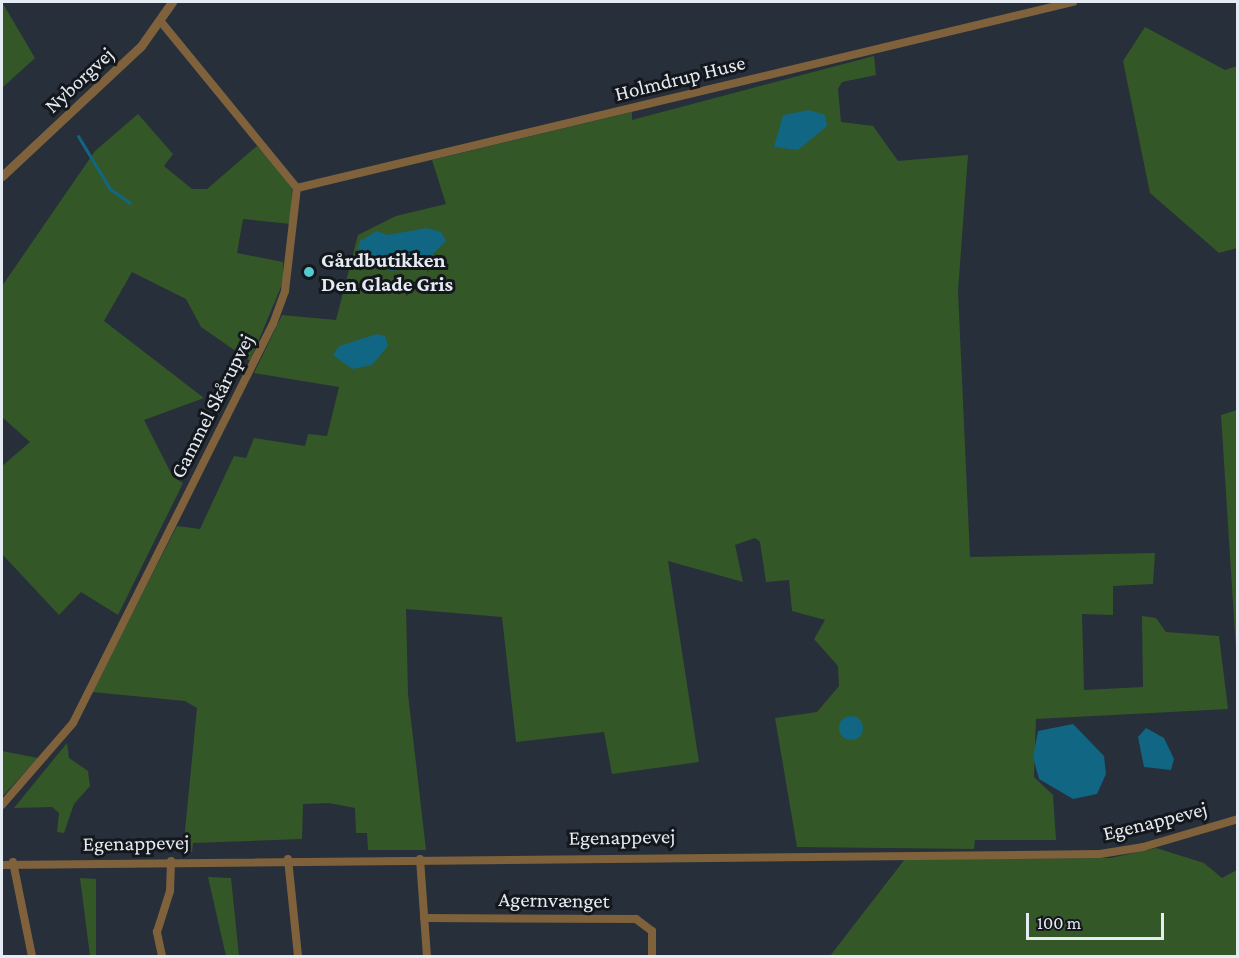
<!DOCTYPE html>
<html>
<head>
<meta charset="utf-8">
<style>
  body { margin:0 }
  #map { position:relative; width:1239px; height:958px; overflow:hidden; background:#272f3b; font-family:"Crimson Pro",serif }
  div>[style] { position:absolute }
  .green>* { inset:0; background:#345727 }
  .water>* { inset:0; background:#106683 }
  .round { border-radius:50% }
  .stream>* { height:3px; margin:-1.5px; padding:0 1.5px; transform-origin:1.5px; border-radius:1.5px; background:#106683 }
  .minor>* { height:8px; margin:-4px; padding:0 4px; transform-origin:4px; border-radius:4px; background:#7f623b }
  .tertiary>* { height:9px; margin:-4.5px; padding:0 4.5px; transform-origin:4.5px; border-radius:4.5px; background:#7f623b }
  .dots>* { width:16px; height:16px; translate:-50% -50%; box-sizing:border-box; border:3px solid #14171c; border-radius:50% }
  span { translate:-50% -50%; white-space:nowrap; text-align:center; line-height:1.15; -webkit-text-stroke:6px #14171c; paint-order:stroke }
  .street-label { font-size:21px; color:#e5ebf2 }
  .poi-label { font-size:21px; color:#e5ebf2; font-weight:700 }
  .left { translate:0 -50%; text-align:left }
  .frame { position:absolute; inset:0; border:3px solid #e5ebf2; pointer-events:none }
  .scale { position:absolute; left:1026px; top:913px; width:138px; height:27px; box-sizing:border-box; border:3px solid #e5ebf2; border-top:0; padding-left:8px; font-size:18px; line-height:21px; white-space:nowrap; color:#e5ebf2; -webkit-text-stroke:4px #14171c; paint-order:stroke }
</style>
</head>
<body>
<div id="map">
  <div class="green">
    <div style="clip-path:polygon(2px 2px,35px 58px,2px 88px)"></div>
    <div style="clip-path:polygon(1145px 27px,1225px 70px,1237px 66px,1237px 248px,1219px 253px,1150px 193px,1123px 61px)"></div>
    <div style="clip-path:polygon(874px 56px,876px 75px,842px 82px,838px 89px,841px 122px,873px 126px,898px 161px,968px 155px,958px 291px,970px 557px,1155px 553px,1153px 584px,1113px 586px,1113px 615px,1082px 614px,1084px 690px,1143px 687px,1142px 616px,1156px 618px,1166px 632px,1219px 636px,1228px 709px,1036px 719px,1034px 777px,1053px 795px,1056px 840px,975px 840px,974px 849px,797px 847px,775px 718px,817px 712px,839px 686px,838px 666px,814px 639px,825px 620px,792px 611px,789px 580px,766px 582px,760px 542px,755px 538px,735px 545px,743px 582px,668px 561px,699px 762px,612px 774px,604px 732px,516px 742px,502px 617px,406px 609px,408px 694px,426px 850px,368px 850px,367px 833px,356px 833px,355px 808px,329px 803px,303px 804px,302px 839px,193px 843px,192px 852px,183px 851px,197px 708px,185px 701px,92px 692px,177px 526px,200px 529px,234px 456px,246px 458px,254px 438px,305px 446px,308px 434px,327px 436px,339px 387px,254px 373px,282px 315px,336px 320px,358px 235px,396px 216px,446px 204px,432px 160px,632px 112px,632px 120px)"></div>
    <div style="clip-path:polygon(138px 114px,173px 154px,164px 166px,192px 189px,207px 189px,257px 146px,292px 185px,291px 224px,243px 219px,237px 253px,283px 262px,283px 282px,250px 361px,201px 327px,186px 299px,132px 272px,104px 321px,204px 398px,144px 420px,173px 477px,183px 483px,118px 615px,81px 592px,59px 615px,2px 554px,2px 466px,30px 442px,2px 417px,2px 286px,95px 151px)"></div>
    <div style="clip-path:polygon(1237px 410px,1238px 410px,1237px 665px,1221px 415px)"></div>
    <div style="clip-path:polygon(67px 743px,69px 758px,88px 771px,90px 786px,74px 804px,64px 833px,57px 832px,59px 813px,52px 807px,14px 808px)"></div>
    <div style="clip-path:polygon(2px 751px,38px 758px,2px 797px)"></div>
    <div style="clip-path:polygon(1156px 848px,1204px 863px,1222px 878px,1237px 870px,1237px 956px,830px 956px,905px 859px,1111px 858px)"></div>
    <div style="clip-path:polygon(208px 877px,231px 878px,239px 956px,226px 956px)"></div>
    <div style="clip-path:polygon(80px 878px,96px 879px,96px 956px,90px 956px)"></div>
  </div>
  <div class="water">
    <div style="clip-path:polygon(809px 110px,825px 115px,827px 126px,798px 150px,774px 147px,783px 115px)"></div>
    <div style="clip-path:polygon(427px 228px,441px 232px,446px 241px,426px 261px,405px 269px,391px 271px,358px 249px,360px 241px,377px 231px,387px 235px)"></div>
    <div style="clip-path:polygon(377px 334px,385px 336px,388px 346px,372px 365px,352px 369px,333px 355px,339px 346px)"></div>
    <div class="round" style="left:839px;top:716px;width:24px;height:24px"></div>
    <div style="clip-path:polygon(1073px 724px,1104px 756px,1106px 774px,1097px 794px,1073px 799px,1039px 779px,1033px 757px,1038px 731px)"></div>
    <div style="clip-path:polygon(1146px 728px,1164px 738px,1174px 759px,1171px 770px,1144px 767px,1138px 737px)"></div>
  </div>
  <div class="stream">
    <div style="left:78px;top:136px;width:62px;rotate:58.9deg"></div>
    <div style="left:110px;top:189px;width:24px;rotate:35deg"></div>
  </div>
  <div class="minor">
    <div style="left:297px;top:188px;width:798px;rotate:-13.48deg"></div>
    <div style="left:2px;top:805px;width:108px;rotate:-49.1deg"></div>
    <div style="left:73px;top:723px;width:446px;rotate:-63.4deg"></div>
    <div style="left:273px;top:324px;width:35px;rotate:-70deg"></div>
    <div style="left:285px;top:291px;width:104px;rotate:-83.4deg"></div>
    <div style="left:297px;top:188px;width:215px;rotate:-129.3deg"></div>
    <div style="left:288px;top:859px;width:98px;rotate:84.1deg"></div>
    <div style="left:420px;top:859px;width:97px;rotate:85.9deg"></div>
    <div style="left:13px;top:862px;width:96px;rotate:78.6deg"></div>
    <div style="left:2px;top:865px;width:1098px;rotate:-0.57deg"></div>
    <div style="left:1100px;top:854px;width:44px;rotate:-9.2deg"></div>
    <div style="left:1143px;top:847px;width:99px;rotate:-16.4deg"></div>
    <div style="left:424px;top:918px;width:212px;rotate:0.3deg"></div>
    <div style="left:636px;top:919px;width:20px;rotate:37deg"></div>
    <div style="left:652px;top:931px;width:25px;rotate:90deg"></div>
    <div style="left:162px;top:956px;width:25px;rotate:-102deg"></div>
    <div style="left:157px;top:932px;width:43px;rotate:-72.4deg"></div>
    <div style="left:170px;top:891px;width:30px;rotate:-88deg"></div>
  </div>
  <div class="tertiary">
    <div style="left:2px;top:176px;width:190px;rotate:-43.1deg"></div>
    <div style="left:141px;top:46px;width:54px;rotate:-54.8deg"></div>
  </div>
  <div class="dots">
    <div style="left:309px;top:272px;background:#51ccd1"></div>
  </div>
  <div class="street-label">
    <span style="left:680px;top:78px;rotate:-14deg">Holmdrup Huse</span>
    <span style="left:79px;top:80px;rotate:-43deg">Nyborgvej</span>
    <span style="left:212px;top:406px;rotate:-63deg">Gammel Skårupvej</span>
    <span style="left:1155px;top:821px;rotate:-14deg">Egenappevej</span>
    <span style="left:622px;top:837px;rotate:-1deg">Egenappevej</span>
    <span style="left:136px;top:843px;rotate:-1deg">Egenappevej</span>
    <span style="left:554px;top:900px;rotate:1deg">Agernvænget</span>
  </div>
  <div class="poi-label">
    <span class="left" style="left:321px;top:272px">Gårdbutikken<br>Den Glade Gris</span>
  </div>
  <div class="frame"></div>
  <div class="scale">100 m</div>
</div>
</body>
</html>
